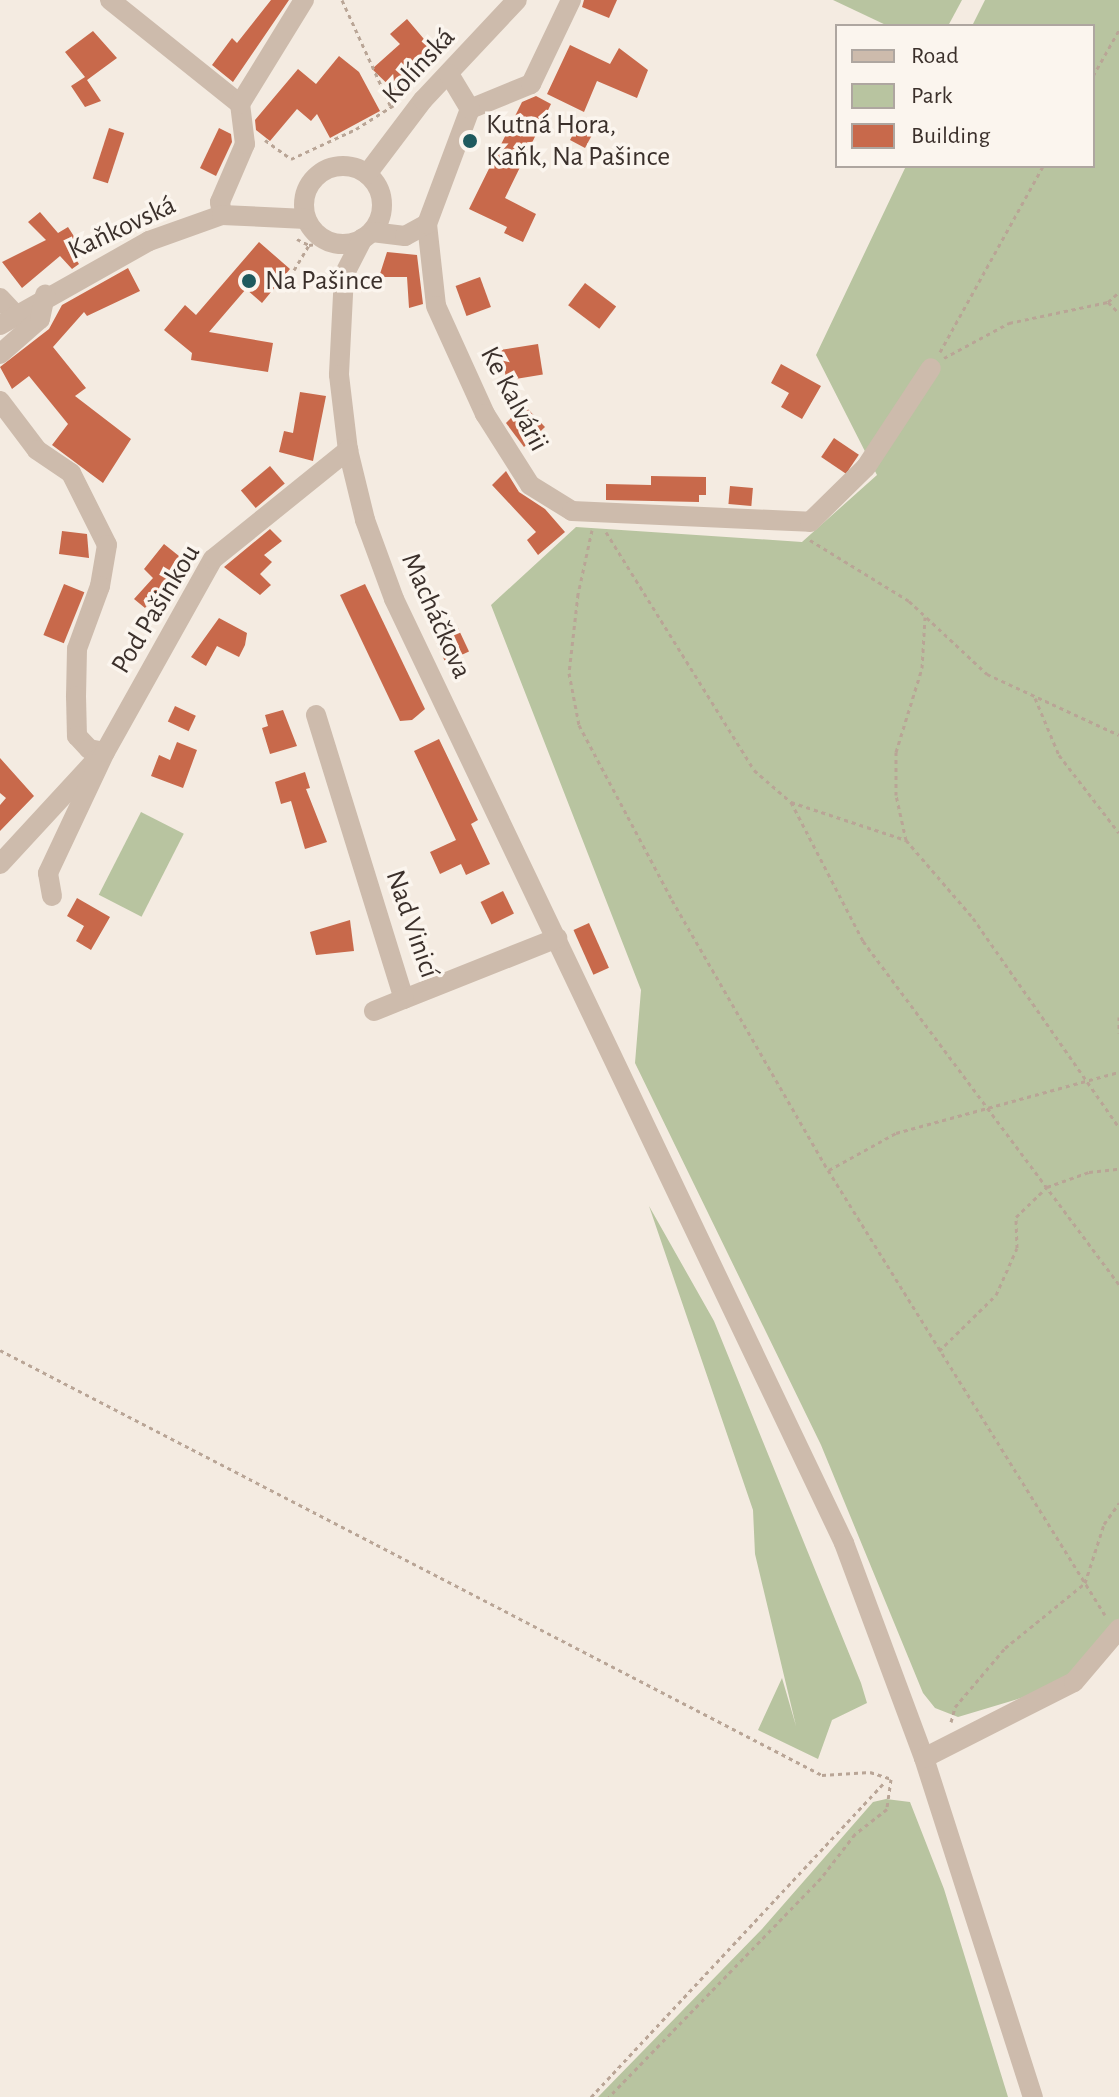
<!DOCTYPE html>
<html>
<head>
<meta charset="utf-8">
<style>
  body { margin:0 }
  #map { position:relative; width:1119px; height:2097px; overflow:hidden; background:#f4ebe1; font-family:"Alegreya Sans",sans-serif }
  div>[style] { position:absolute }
  .green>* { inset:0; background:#b8c4a0; transform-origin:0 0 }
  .building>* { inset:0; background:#c8694b; transform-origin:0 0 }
  .path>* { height:3px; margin-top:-1.5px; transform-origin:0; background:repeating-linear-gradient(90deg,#b9a596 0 4px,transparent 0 8px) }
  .minor>* { height:20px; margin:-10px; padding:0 10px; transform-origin:10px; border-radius:10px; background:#cdbbac }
  .minor>.ring { margin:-10px; padding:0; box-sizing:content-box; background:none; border:20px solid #cdbbac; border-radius:50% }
  .dots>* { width:22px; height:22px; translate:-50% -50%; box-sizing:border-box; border:4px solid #fbf5ee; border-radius:50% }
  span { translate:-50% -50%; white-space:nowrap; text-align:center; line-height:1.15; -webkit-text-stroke:7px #fbf5ee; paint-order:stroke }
  .street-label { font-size:28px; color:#3b302b }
  .poi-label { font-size:28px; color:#3b302b }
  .left { translate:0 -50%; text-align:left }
  .legend { position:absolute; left:835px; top:24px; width:260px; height:144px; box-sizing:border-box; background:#fbf5ee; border:2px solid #aea6a0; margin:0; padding:10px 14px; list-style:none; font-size:24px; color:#3b302b }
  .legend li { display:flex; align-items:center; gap:16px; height:40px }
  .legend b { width:40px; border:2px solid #aea6a0 }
</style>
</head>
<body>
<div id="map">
  <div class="green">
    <div style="clip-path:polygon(833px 0,962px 0,948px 26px,888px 26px)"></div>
    <div style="clip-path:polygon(985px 0,1119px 0,1119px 1629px,1074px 1682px,958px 1717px,935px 1708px,923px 1693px,821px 1445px,635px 1063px,641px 990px,491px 605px,576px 527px,802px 542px,877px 475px,816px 355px,906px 166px,1093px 166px,1093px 26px,972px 26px)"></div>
    <div style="left:141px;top:812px;width:48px;height:93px;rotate:27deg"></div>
    <div style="clip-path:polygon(649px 1206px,714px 1321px,861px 1683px,867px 1703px,832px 1720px,818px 1759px,758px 1730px,782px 1678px,796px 1726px,755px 1554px,753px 1510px)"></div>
    <div style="clip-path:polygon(886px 1799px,910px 1802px,944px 1889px,1008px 2097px,598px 2097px,762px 1929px,873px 1802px)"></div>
  </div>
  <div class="building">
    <div style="clip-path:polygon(271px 0,289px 0,233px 82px,212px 65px,232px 38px,237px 43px)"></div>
    <div style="clip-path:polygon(584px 0,617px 0,609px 18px,582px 7px)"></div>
    <div style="clip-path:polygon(407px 19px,440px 58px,400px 96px,372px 69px,400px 44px,390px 34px)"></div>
    <div style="clip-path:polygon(93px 31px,117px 58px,87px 80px,101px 101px,85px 107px,71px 86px,85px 77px,65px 52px)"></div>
    <div style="clip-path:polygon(570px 45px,610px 64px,619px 48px,648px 70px,637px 98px,597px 81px,584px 112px,547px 94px)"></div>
    <div style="clip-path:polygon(339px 56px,359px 72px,380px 111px,330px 138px,317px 114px,311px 121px,297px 109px,270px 141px,256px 130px,255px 120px,298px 69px,316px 84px)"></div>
    <div style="clip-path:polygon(536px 96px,551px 104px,505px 198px,536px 214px,523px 242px,504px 233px,507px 227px,469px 209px,522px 102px)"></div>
    <div style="left:578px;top:125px;width:17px;height:17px;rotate:28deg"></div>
    <div style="left:109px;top:128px;width:16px;height:53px;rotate:18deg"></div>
    <div style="clip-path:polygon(219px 128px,231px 134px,232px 142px,216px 176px,200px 168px)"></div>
    <div style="clip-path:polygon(40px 212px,58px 233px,68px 227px,77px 241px,68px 247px,79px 264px,72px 269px,60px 256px,22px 288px,2px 262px,46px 240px,28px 222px)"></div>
    <div style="clip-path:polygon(259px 242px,290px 269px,262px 303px,246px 289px,209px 332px,273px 343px,268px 372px,191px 360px,192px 353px,164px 330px,185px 305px,196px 315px)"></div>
    <div style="clip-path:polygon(387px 252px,417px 255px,423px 304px,409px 308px,407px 277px,379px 277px)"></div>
    <div style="clip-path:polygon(128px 268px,140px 291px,87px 316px,84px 312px,53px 347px,86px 388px,75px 396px,131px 439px,103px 483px,52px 445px,68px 424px,29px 376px,12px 389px,0 367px,49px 329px,62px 305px)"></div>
    <div style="left:480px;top:277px;width:32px;height:26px;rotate:70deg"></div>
    <div style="left:585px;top:283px;width:39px;height:28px;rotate:37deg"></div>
    <div style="left:538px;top:344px;width:31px;height:37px;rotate:81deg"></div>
    <div style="clip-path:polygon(781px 364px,821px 386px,802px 419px,781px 407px,789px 393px,771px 383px)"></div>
    <div style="clip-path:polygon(300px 392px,326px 396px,313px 461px,279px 452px,284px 431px,293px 433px)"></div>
    <div style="clip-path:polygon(524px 405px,545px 427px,524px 447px,506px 423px)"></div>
    <div style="left:834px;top:438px;width:30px;height:23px;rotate:34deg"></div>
    <div style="left:270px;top:466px;width:23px;height:38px;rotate:50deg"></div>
    <div style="clip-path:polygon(506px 471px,519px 492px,545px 509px,565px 532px,538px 555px,527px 540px,536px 532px,492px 485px)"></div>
    <div style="clip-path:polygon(651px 476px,706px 477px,706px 495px,699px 495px,699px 502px,606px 500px,606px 484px,651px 485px)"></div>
    <div style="left:730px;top:486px;width:23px;height:18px;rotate:5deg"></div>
    <div style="clip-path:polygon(270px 529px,282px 541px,264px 555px,272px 562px,260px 574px,271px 585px,260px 595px,224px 567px)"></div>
    <div style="clip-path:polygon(62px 531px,87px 534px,89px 558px,59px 554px)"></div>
    <div style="clip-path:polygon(164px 544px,184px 560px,145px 608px,134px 599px,153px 578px,144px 569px)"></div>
    <div style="left:64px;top:584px;width:22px;height:55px;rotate:22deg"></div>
    <div style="clip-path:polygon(365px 584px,425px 709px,412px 720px,400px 721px,340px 595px)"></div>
    <div style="clip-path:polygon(219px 618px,247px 633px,245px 645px,239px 657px,217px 646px,206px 666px,191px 657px)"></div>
    <div style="left:458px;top:628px;width:26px;height:26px;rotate:65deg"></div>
    <div style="left:175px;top:706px;width:23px;height:17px;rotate:25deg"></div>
    <div style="clip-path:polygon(283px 710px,297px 746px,270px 754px,262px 728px,268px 726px,265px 715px)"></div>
    <div style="clip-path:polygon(439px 739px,478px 820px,471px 824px,490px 864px,466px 875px,461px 864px,440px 874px,430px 852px,456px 840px,414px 751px)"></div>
    <div style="clip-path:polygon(177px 742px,197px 750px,183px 788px,151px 776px,159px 755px,170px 760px)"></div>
    <div style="clip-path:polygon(0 758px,34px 796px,0 831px,0 805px,6px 798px,0 793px)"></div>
    <div style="clip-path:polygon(305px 772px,310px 788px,306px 789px,327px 842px,305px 849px,291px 801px,281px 804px,275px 782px)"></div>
    <div style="left:503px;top:891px;width:25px;height:25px;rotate:64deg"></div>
    <div style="clip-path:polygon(77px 898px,110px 917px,91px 950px,76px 941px,84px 926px,67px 916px)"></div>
    <div style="clip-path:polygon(350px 920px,354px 951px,316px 955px,310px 932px)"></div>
    <div style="left:589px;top:923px;width:49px;height:17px;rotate:66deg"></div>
  </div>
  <div class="path">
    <div style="left:342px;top:0;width:118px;rotate:65.4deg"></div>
    <div style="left:1093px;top:76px;width:53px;rotate:-60.5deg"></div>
    <div style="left:265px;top:140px;width:32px;rotate:36deg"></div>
    <div style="left:291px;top:159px;width:72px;rotate:-24.8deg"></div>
    <div style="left:356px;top:129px;width:45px;rotate:-32.3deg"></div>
    <div style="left:297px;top:239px;width:13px;rotate:27deg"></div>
    <div style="left:309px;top:245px;width:22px;rotate:-8deg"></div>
    <div style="left:294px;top:270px;width:29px;rotate:-59deg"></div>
    <div style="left:1108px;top:302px;width:16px;rotate:45deg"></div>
    <div style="left:940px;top:352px;width:213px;rotate:-61deg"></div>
    <div style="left:944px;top:358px;width:74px;rotate:-28.3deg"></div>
    <div style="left:1009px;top:323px;width:101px;rotate:-12deg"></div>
    <div style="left:1108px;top:302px;width:15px;rotate:-42deg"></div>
    <div style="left:592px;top:530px;width:66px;rotate:102.3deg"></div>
    <div style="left:578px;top:594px;width:80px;rotate:96.5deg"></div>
    <div style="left:569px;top:673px;width:53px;rotate:79.1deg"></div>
    <div style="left:579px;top:725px;width:198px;rotate:62deg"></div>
    <div style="left:672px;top:900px;width:312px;rotate:60deg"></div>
    <div style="left:828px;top:1170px;width:524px;rotate:58.1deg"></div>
    <div style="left:606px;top:532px;width:280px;rotate:58.1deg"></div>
    <div style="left:754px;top:770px;width:49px;rotate:40.9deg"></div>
    <div style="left:791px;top:802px;width:121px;rotate:18.3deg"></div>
    <div style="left:906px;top:840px;width:103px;rotate:49.3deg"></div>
    <div style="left:973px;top:918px;width:255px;rotate:55.1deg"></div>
    <div style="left:810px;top:540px;width:116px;rotate:31.6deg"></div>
    <div style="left:909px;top:601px;width:107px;rotate:43.1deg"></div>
    <div style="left:987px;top:674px;width:145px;rotate:24.8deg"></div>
    <div style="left:1035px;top:698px;width:62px;rotate:67.2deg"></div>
    <div style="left:1059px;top:755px;width:98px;rotate:52.4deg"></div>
    <div style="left:791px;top:802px;width:157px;rotate:62.6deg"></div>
    <div style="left:863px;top:941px;width:429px;rotate:53.3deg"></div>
    <div style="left:906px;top:840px;width:46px;rotate:-102.5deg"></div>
    <div style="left:896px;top:795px;width:43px;rotate:-90deg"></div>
    <div style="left:896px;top:752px;width:88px;rotate:-72.8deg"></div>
    <div style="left:922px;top:668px;width:51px;rotate:-86.6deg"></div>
    <div style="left:1119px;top:1017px;width:16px;rotate:90deg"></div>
    <div style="left:829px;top:1170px;width:77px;rotate:-28.9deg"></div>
    <div style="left:896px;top:1133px;width:231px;rotate:-15.3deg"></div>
    <div style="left:0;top:1350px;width:925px;rotate:27.34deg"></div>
    <div style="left:822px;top:1775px;width:48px;rotate:-3.6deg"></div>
    <div style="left:870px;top:1772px;width:22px;rotate:18deg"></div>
    <div style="left:891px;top:1779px;width:30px;rotate:98deg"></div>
    <div style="left:887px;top:1809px;width:41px;rotate:142deg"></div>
    <div style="left:855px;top:1834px;width:56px;rotate:127.7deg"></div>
    <div style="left:821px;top:1878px;width:305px;rotate:134.1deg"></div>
    <div style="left:939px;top:1351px;width:80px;rotate:-44.5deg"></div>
    <div style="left:996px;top:1295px;width:51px;rotate:-65.9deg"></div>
    <div style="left:1017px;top:1248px;width:31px;rotate:-92deg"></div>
    <div style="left:1016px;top:1217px;width:43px;rotate:-44.1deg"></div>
    <div style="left:1047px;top:1187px;width:45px;rotate:-19.7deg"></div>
    <div style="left:1089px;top:1172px;width:30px;rotate:-6deg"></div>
    <div style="left:951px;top:1722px;width:16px;rotate:-75deg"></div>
    <div style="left:955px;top:1707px;width:77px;rotate:-49.7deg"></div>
    <div style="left:1005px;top:1648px;width:103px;rotate:-39.1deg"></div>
    <div style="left:1085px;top:1583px;width:62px;rotate:-72.1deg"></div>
    <div style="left:1104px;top:1524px;width:26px;rotate:-54deg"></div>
    <div style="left:591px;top:2097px;width:429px;rotate:-47deg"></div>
  </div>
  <div class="minor">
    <div style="left:110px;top:0;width:166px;rotate:38.7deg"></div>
    <div style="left:470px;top:109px;width:66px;rotate:-22.3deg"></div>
    <div style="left:531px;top:84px;width:93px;rotate:-64.5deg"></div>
    <div class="ring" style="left:304px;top:166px;width:58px;height:58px"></div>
    <div style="left:367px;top:174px;width:93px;rotate:-52.9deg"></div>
    <div style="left:423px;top:100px;width:137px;rotate:-46.8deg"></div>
    <div style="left:222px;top:215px;width:13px;rotate:-99deg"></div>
    <div style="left:220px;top:202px;width:63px;rotate:-66.7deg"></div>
    <div style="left:245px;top:144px;width:40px;rotate:-97.1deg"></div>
    <div style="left:240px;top:104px;width:122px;rotate:-58.4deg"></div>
    <div style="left:427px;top:224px;width:82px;rotate:83.7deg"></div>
    <div style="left:436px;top:306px;width:119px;rotate:65.6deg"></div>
    <div style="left:485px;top:414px;width:84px;rotate:57.6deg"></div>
    <div style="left:530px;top:485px;width:49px;rotate:31.8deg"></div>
    <div style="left:572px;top:511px;width:238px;rotate:2.6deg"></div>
    <div style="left:810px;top:522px;width:78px;rotate:-44.5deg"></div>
    <div style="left:866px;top:467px;width:118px;rotate:-56.7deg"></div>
    <div style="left:372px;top:232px;width:33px;rotate:7deg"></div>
    <div style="left:405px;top:236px;width:25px;rotate:-29deg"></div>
    <div style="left:427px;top:224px;width:123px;rotate:-69.5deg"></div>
    <div style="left:470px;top:109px;width:41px;rotate:-121deg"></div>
    <div style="left:363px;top:238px;width:42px;rotate:117.2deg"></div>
    <div style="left:344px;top:275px;width:100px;rotate:92.9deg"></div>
    <div style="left:339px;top:375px;width:76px;rotate:83.2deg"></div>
    <div style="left:348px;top:450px;width:72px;rotate:76.3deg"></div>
    <div style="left:365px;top:520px;width:84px;rotate:69.8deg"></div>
    <div style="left:394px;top:599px;width:1046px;rotate:64.51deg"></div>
    <div style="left:844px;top:1543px;width:229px;rotate:69.6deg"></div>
    <div style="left:924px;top:1758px;width:356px;rotate:72.2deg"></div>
    <div style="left:0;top:298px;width:22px;rotate:47deg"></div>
    <div style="left:0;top:325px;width:171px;rotate:-29.4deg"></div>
    <div style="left:149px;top:241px;width:77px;rotate:-19.6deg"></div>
    <div style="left:222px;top:215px;width:84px;rotate:2.7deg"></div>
    <div style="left:0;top:354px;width:53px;rotate:-41.2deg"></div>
    <div style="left:40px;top:319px;width:25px;rotate:-78deg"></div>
    <div style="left:0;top:401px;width:61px;rotate:52.9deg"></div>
    <div style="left:37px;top:450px;width:41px;rotate:34.1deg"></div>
    <div style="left:71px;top:473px;width:80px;rotate:63.4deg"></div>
    <div style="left:107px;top:545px;width:42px;rotate:99.7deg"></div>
    <div style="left:100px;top:586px;width:67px;rotate:110.1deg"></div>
    <div style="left:77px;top:649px;width:47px;rotate:91.2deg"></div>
    <div style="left:76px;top:696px;width:40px;rotate:88.6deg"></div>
    <div style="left:77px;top:736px;width:18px;rotate:47deg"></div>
    <div style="left:89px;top:749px;width:16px;rotate:11deg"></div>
    <div style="left:316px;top:715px;width:297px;rotate:72.8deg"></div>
    <div style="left:404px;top:999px;width:165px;rotate:-21.7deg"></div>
    <div style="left:0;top:864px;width:142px;rotate:-47.3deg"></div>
    <div style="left:52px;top:896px;width:23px;rotate:-100deg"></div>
    <div style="left:48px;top:873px;width:134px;rotate:-64.8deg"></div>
    <div style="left:105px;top:752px;width:221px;rotate:-60.8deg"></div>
    <div style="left:213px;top:559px;width:174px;rotate:-38.9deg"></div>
    <div style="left:374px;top:1011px;width:32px;rotate:-22deg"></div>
    <div style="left:924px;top:1758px;width:168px;rotate:-26.9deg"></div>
    <div style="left:1074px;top:1682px;width:70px;rotate:-49.7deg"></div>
  </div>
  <div class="dots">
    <div style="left:470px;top:141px;background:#1f5a5e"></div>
    <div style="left:249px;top:281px;background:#1f5a5e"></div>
  </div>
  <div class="street-label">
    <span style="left:419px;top:66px;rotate:-47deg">Kolínská</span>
    <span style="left:122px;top:228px;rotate:-25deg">Kaňkovská</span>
    <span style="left:514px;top:399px;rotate:62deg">Ke Kalvárii</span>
    <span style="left:156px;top:609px;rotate:-59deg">Pod Pašinkou</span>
    <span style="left:436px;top:616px;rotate:66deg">Macháčkova</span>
    <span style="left:412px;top:924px;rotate:71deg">Nad Vinicí</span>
  </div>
  <div class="poi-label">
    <span class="left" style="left:486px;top:141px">Kutná Hora,<br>Kaňk, Na Pašince</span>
    <span class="left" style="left:265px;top:281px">Na Pašince</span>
  </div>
  <ul class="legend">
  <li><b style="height:10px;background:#cdbbac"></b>Road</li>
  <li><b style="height:22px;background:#b8c4a0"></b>Park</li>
  <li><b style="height:22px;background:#c8694b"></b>Building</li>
  </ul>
</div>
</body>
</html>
